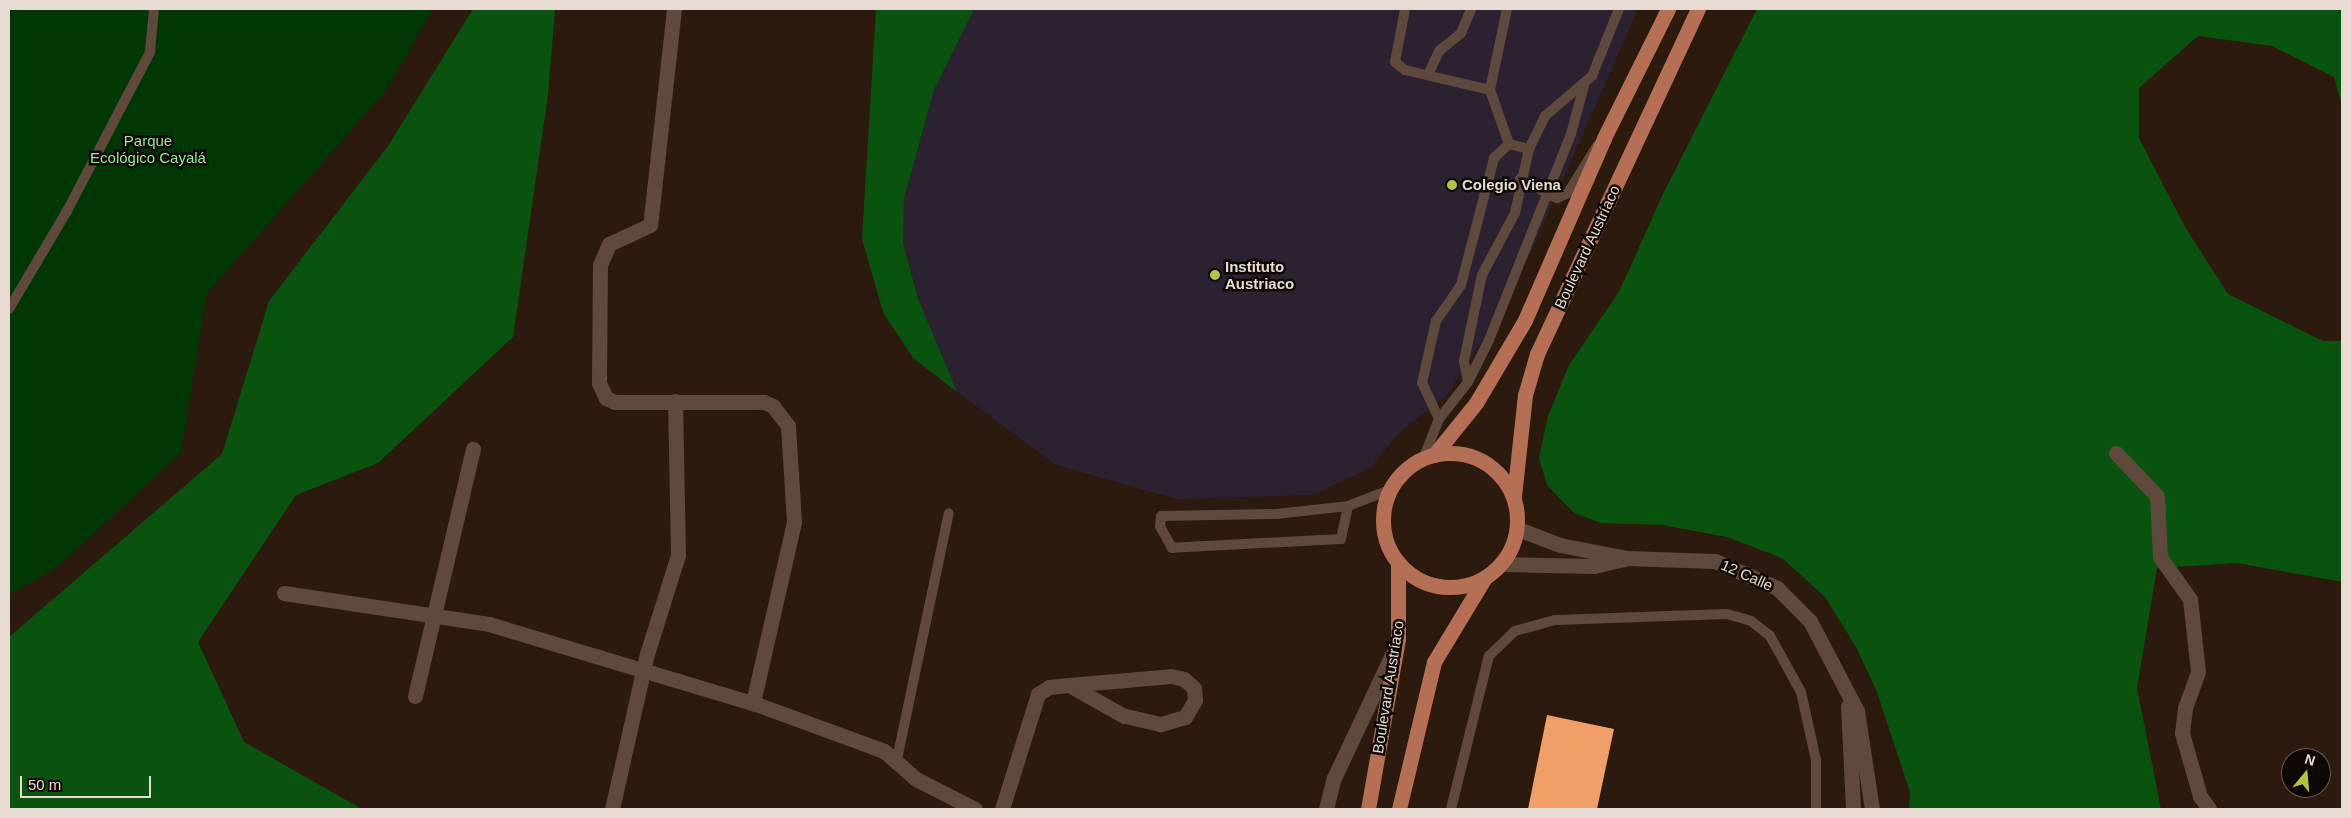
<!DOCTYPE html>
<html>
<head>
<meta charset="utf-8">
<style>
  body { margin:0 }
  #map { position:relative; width:2351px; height:818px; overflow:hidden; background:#2c1a0e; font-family:Arial,sans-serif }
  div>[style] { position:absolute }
  .education>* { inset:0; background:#2b2130 }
  .green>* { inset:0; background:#013704 }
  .forest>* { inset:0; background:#09530e }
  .building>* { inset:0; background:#f19e69 }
  .lane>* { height:10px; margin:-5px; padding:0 5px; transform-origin:5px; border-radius:5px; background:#5e493c }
  .street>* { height:15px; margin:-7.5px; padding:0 7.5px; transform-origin:7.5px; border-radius:7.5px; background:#5e493c }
  .secondary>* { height:15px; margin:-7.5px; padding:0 7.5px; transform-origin:7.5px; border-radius:7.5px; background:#5e493c }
  .primary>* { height:15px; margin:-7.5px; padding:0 7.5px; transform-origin:7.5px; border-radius:7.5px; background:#b46f55 }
  .primary>.ring { margin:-7.5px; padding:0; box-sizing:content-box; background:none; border:15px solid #b46f55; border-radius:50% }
  .dots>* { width:14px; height:14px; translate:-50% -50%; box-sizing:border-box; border:2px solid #0e0703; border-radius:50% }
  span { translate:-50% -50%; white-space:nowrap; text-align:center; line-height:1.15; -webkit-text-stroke:5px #0e0703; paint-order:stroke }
  .park-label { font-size:15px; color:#94ed91 }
  .poi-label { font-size:15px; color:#e7dad2; font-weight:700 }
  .left { translate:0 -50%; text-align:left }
  .street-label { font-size:15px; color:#e7dad2 }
  .frame { position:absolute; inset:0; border:10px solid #e7dad2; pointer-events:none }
  .north { position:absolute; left:2281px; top:748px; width:50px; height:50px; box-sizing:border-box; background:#0e0703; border:1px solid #655b56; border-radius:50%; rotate:17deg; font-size:14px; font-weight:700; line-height:20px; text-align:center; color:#e7dad2 }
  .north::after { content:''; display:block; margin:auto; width:18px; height:22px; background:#b9c046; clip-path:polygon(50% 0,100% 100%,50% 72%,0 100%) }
  .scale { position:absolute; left:20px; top:776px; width:131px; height:22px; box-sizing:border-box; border:2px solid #e7dad2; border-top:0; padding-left:6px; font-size:15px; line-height:18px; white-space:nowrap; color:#e7dad2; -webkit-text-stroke:4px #0e0703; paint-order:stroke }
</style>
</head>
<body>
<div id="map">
  <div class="education">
    <div style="clip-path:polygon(974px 9px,1638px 9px,1533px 248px,1497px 318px,1447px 395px,1399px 433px,1370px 468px,1313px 495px,1177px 499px,1056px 465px,957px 392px,929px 335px,903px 243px,904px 199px,934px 90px)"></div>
  </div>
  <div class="green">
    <div style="clip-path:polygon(9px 9px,433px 9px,385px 92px,207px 293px,181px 453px,55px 569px,9px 594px)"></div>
  </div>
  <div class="forest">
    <div style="clip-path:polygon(473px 9px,555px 9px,548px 95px,513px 337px,378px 463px,296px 495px,198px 642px,244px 742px,362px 809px,9px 809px,9px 637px,222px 454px,269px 301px,388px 146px)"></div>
    <div style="clip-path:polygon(876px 9px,974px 9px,934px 90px,904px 199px,903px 243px,919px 301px,957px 392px,913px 358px,883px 312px,862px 239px)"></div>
    <div style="clip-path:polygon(1757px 9px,2342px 9px,2342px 106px,2334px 77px,2272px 46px,2198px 36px,2139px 88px,2139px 138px,2185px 227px,2228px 294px,2323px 341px,2342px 341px,2342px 582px,2237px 563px,2157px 568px,2137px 688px,2161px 809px,1909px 809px,1910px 792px,1877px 692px,1856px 647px,1825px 597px,1782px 558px,1727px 537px,1662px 525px,1601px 523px,1574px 513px,1547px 485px,1539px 458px,1548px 416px,1569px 365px,1619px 292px,1663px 194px)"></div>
  </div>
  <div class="building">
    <div style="clip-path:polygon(1547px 715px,1614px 729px,1597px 809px,1528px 809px)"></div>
  </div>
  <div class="lane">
    <div style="left:1405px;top:9px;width:54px;rotate:100.7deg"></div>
    <div style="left:1395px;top:62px;width:13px;rotate:39deg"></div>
    <div style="left:1405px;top:70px;width:87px;rotate:13.2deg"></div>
    <div style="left:1507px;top:9px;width:83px;rotate:101.9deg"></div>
    <div style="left:1490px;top:90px;width:57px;rotate:70.6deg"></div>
    <div style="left:1509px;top:144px;width:21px;rotate:14deg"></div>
    <div style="left:1428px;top:75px;width:26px;rotate:-65deg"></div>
    <div style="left:1439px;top:51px;width:28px;rotate:-39deg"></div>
    <div style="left:1461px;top:33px;width:26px;rotate:-67deg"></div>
    <div style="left:1520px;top:179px;width:42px;rotate:27.2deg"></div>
    <div style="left:1557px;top:198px;width:12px;rotate:-24deg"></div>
    <div style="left:1568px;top:193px;width:55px;rotate:-58.3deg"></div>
    <div style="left:9px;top:309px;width:114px;rotate:-59.4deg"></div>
    <div style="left:67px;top:211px;width:179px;rotate:-62.4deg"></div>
    <div style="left:150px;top:52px;width:43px;rotate:-84.7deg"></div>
    <div style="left:1468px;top:382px;width:21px;rotate:-101deg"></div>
    <div style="left:1464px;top:361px;width:88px;rotate:-78.2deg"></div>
    <div style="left:1482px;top:275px;width:70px;rotate:-62deg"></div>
    <div style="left:1515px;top:213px;width:66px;rotate:-77.7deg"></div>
    <div style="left:1529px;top:149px;width:37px;rotate:-64deg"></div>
    <div style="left:1545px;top:116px;width:62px;rotate:-40.4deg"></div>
    <div style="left:1592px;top:76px;width:72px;rotate:-68.1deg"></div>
    <div style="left:1439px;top:419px;width:47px;rotate:-51.9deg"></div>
    <div style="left:1468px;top:382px;width:47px;rotate:-63.4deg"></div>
    <div style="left:1489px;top:340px;width:222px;rotate:-68.3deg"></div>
    <div style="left:1571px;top:134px;width:54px;rotate:-74.9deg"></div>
    <div style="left:1423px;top:459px;width:43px;rotate:-68.2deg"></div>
    <div style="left:1439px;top:419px;width:40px;rotate:-115deg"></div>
    <div style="left:1422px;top:383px;width:64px;rotate:-77.3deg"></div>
    <div style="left:1436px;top:321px;width:44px;rotate:-55.2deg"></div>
    <div style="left:1461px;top:285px;width:131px;rotate:-75.4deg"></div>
    <div style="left:1494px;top:158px;width:21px;rotate:-43deg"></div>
    <div style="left:1348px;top:506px;width:34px;rotate:102deg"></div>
    <div style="left:1341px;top:539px;width:169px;rotate:177deg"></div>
    <div style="left:1172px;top:548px;width:25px;rotate:-119deg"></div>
    <div style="left:1160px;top:526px;width:10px;rotate:-84deg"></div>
    <div style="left:1161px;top:516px;width:115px;rotate:-1deg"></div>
    <div style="left:1276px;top:514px;width:72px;rotate:-6.3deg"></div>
    <div style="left:1348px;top:506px;width:45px;rotate:-20.9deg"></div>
    <div style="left:897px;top:759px;width:251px;rotate:-78.1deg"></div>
    <div style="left:1451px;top:809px;width:158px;rotate:-76.1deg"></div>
    <div style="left:1489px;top:656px;width:36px;rotate:-44deg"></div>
    <div style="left:1515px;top:631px;width:41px;rotate:-15.4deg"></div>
    <div style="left:1555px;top:620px;width:172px;rotate:-2deg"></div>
    <div style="left:1727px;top:614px;width:25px;rotate:16deg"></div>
    <div style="left:1751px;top:621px;width:24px;rotate:38deg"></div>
    <div style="left:1770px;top:636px;width:64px;rotate:61deg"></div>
    <div style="left:1801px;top:692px;width:70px;rotate:77.6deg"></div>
    <div style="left:1816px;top:760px;width:49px;rotate:90deg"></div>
  </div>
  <div class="street">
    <div style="left:674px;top:9px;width:217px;rotate:96.3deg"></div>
    <div style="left:650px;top:225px;width:45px;rotate:155.1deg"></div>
    <div style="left:609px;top:244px;width:23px;rotate:113deg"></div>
    <div style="left:600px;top:265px;width:118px;rotate:90.5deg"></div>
    <div style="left:599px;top:383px;width:17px;rotate:65deg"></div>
    <div style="left:606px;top:398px;width:10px;rotate:24deg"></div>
    <div style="left:615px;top:402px;width:149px"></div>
    <div style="left:764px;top:402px;width:10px;rotate:24deg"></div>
    <div style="left:773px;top:406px;width:25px;rotate:53deg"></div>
    <div style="left:788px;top:426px;width:96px;rotate:86.4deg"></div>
    <div style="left:794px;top:522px;width:186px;rotate:102.8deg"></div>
    <div style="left:2116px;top:453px;width:59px;rotate:46.4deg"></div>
    <div style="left:2157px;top:496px;width:61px;rotate:87.2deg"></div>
    <div style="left:2160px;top:557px;width:52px;rotate:54.5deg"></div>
    <div style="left:2190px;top:599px;width:73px;rotate:83.7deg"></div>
    <div style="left:2198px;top:672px;width:38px;rotate:110deg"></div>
    <div style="left:2185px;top:708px;width:25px;rotate:97deg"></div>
    <div style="left:2182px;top:733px;width:66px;rotate:74.1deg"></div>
    <div style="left:2200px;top:796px;width:16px;rotate:55deg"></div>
    <div style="left:284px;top:593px;width:207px;rotate:8.6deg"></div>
    <div style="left:489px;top:624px;width:276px;rotate:16.7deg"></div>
    <div style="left:753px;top:703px;width:140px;rotate:20.1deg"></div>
    <div style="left:884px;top:751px;width:43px;rotate:41.2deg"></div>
    <div style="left:916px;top:779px;width:66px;rotate:27deg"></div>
    <div style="left:1171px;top:676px;width:13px;rotate:13deg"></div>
    <div style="left:1184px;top:679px;width:13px;rotate:42deg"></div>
    <div style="left:1194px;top:688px;width:12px;rotate:85deg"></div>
    <div style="left:1195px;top:700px;width:20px;rotate:120deg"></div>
    <div style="left:1185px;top:717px;width:26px;rotate:164deg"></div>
    <div style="left:1160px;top:724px;width:37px;rotate:-167deg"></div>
    <div style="left:1124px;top:716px;width:63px;rotate:-150.6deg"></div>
    <div style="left:1069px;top:685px;width:102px;rotate:-5deg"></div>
    <div style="left:415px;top:696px;width:254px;rotate:-76.8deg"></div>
    <div style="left:612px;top:809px;width:159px;rotate:-77.3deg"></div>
    <div style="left:647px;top:654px;width:104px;rotate:-72.6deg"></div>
    <div style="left:678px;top:555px;width:154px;rotate:-91.1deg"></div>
    <div style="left:1002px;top:809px;width:121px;rotate:-72.6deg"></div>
    <div style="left:1038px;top:694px;width:13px;rotate:-32deg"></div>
    <div style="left:1049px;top:687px;width:20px;rotate:-6deg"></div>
    <div style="left:1326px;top:809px;width:32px;rotate:-76deg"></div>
    <div style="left:1334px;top:778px;width:136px;rotate:-64.8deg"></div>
  </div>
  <div class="secondary">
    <div style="left:1518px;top:529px;width:45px;rotate:20.9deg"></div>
    <div style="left:1560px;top:545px;width:67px;rotate:11.1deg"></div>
    <div style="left:1626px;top:558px;width:89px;rotate:1.9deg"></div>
    <div style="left:1715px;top:561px;width:68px;rotate:23.5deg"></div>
    <div style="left:1777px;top:588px;width:47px;rotate:45deg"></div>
    <div style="left:1810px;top:621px;width:102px;rotate:62.4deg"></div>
    <div style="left:1857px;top:711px;width:99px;rotate:81.3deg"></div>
    <div style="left:1502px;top:564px;width:92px;rotate:1.2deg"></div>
    <div style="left:1594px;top:566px;width:31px;rotate:-13deg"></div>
    <div style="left:1848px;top:706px;width:103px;rotate:87.2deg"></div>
  </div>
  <div class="primary">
    <div class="ring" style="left:1383px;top:453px;width:119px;height:119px"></div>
    <div style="left:1434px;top:455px;width:67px;rotate:-51.1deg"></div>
    <div style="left:1476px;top:403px;width:96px;rotate:-59.4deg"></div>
    <div style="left:1525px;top:320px;width:198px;rotate:-66.5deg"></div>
    <div style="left:1604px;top:138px;width:144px;rotate:-63.6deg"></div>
    <div style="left:1514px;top:496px;width:102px;rotate:-83.8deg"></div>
    <div style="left:1525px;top:395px;width:43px;rotate:-73.7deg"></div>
    <div style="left:1537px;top:354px;width:381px;rotate:-65deg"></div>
    <div style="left:1368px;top:809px;width:173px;rotate:-80deg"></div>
    <div style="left:1398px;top:639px;width:76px;rotate:-90deg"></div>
    <div style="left:1399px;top:809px;width:151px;rotate:-76.6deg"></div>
    <div style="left:1434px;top:662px;width:97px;rotate:-58.9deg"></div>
  </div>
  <div class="dots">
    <div style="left:1452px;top:185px;background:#b9c046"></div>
    <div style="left:1215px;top:275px;background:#b9c046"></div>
  </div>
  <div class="park-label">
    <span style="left:148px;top:149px">Parque<br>Ecológico Cayalá</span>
  </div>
  <div class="poi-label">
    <span class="left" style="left:1462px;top:185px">Colegio Viena</span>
    <span class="left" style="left:1225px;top:275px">Instituto<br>Austriaco</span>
  </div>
  <div class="street-label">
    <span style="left:1587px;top:247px;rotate:-65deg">Boulevard Austríaco</span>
    <span style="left:1747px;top:575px;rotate:24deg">12 Calle</span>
    <span style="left:1388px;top:687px;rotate:-81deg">Boulevard Austríaco</span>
  </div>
  <div class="frame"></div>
  <div class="north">N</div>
  <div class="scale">50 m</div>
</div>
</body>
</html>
